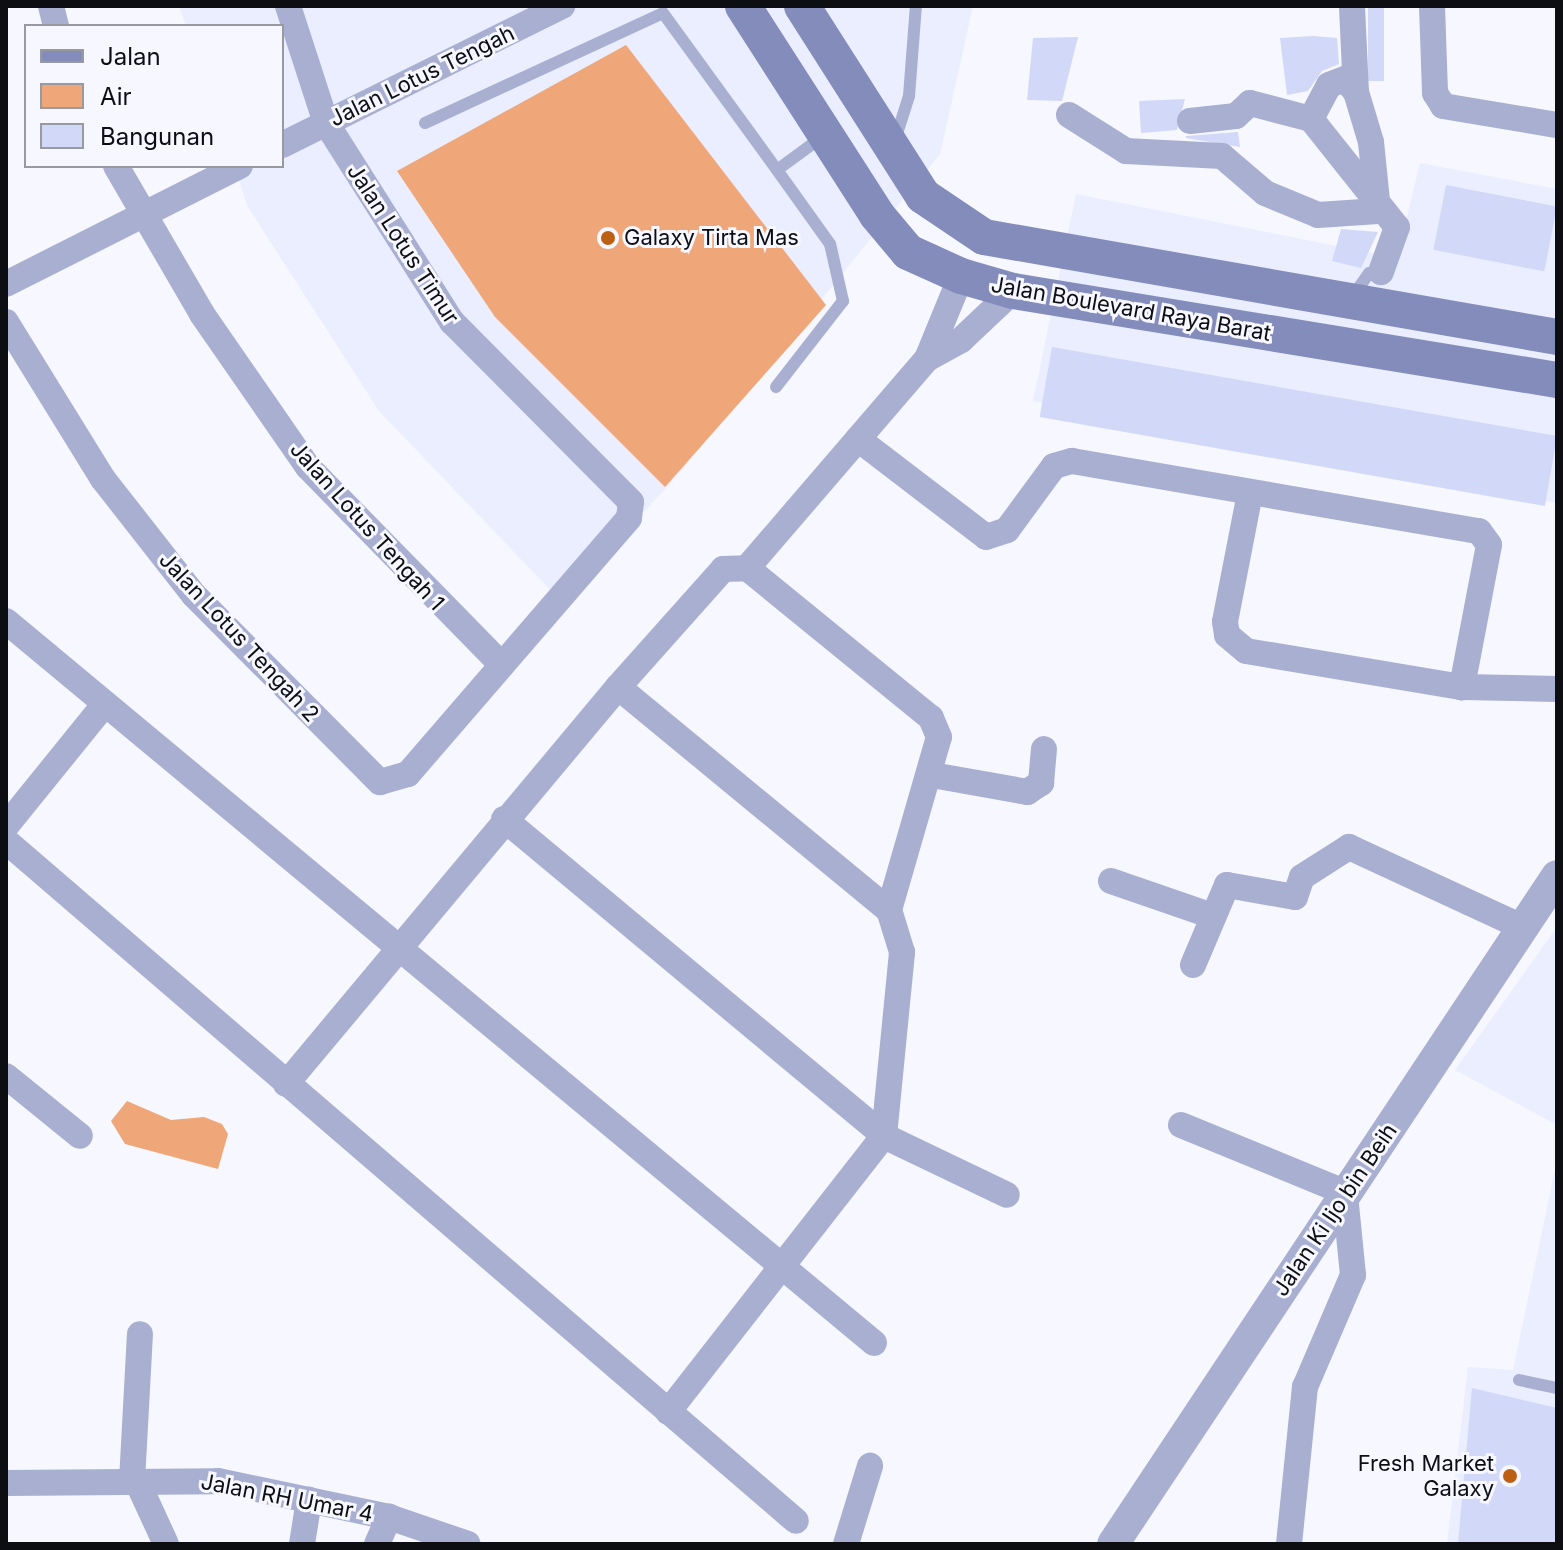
<!DOCTYPE html>
<html>
<head>
<meta charset="utf-8">
<style>
  body { margin:0 }
  #map { position:relative; width:1563px; height:1550px; overflow:hidden; background:#f6f7ff; font-family:Inter,sans-serif }
  div>[style] { position:absolute }
  .built>* { inset:0; background:#eaeefe }
  .water>* { inset:0; background:#efa678 }
  .building>* { inset:0; background:#d2d8f7; transform-origin:0 0 }
  .service>* { height:12px; margin:-6px; padding:0 6px; transform-origin:6px; border-radius:6px; background:#a9afd0 }
  .minor>* { height:26px; margin:-13px; padding:0 13px; transform-origin:13px; border-radius:13px; background:#a9afd0 }
  .tertiary>* { height:32px; margin:-16px; padding:0 16px; transform-origin:16px; border-radius:16px; background:#a9afd0 }
  .secondary>* { height:36px; margin:-18px; padding:0 18px; transform-origin:18px; border-radius:18px; background:#838cbb }
  .dots>* { width:22px; height:22px; translate:-50% -50%; box-sizing:border-box; border:4px solid #f6f7ff; border-radius:50% }
  span { translate:-50% -50%; white-space:nowrap; text-align:center; line-height:1.15; -webkit-text-stroke:6px #f6f7ff; paint-order:stroke }
  .street-label { font-size:22px; color:#0d0e12 }
  .poi-label { font-size:22px; color:#0d0e12 }
  .left { translate:0 -50%; text-align:left }
  .right { translate:-100% -50%; text-align:right }
  .frame { position:absolute; inset:0; border:8px solid #0d0e12; pointer-events:none }
  .legend { position:absolute; left:24px; top:24px; width:260px; height:144px; box-sizing:border-box; background:#f6f7ff; border:2px solid #999aa0; margin:0; padding:10px 14px; list-style:none; font-size:24px; color:#0d0e12 }
  .legend li { display:flex; align-items:center; gap:16px; height:40px }
  .legend b { width:40px; border:2px solid #999aa0 }
</style>
</head>
<body>
<div id="map">
  <div class="built">
    <div style="clip-path:polygon(179px 6px,973px 6px,940px 154px,678px 475px,561px 601px,379px 411px,248px 207px,234px 166px,282px 166px,282px 26px,186px 26px)"></div>
    <div style="clip-path:polygon(1420px 163px,1557px 189px,1557px 503px,1033px 401px,1076px 194px,1397px 258px)"></div>
    <div style="clip-path:polygon(1557px 927px,1557px 1125px,1455px 1070px)"></div>
    <div style="clip-path:polygon(1557px 1160px,1557px 1544px,1447px 1544px,1468px 1367px,1513px 1370px)"></div>
  </div>
  <div class="water">
    <div style="clip-path:polygon(626px 45px,826px 305px,665px 487px,495px 317px,397px 171px)"></div>
    <div style="clip-path:polygon(127px 1101px,171px 1120px,204px 1117px,222px 1124px,228px 1134px,218px 1169px,125px 1144px,111px 1121px)"></div>
  </div>
  <div class="building">
    <div style="left:1368px;top:6px;width:16px;height:75px"></div>
    <div style="clip-path:polygon(1313px 36px,1337px 38px,1339px 64px,1322px 71px,1308px 91px,1287px 95px,1280px 38px)"></div>
    <div style="clip-path:polygon(1078px 37px,1062px 101px,1027px 100px,1033px 38px)"></div>
    <div style="clip-path:polygon(1185px 99px,1177px 130px,1141px 133px,1139px 101px)"></div>
    <div style="clip-path:polygon(1238px 132px,1240px 147px,1186px 138px,1186px 136px)"></div>
    <div style="left:1446px;top:185px;width:113px;height:66px;rotate:11deg"></div>
    <div style="clip-path:polygon(1341px 229px,1378px 232px,1361px 268px,1332px 261px)"></div>
    <div style="left:1052px;top:347px;width:513px;height:71px;rotate:10deg"></div>
    <div style="clip-path:polygon(1472px 1388px,1557px 1408px,1557px 1544px,1458px 1544px)"></div>
  </div>
  <div class="service">
    <div style="left:425px;top:123px;width:262px;rotate:-24.8deg"></div>
    <div style="left:663px;top:13px;width:194px;rotate:54deg"></div>
    <div style="left:777px;top:170px;width:56px;rotate:-36.3deg"></div>
    <div style="left:895px;top:140px;width:46px;rotate:-72.3deg"></div>
    <div style="left:909px;top:96px;width:90px;rotate:-85.6deg"></div>
    <div style="left:1353px;top:296px;width:28px;rotate:-55deg"></div>
    <div style="left:1369px;top:273px;width:12px;rotate:-5deg"></div>
    <div style="left:776px;top:387px;width:109px;rotate:-52.1deg"></div>
    <div style="left:843px;top:301px;width:58px;rotate:-102.8deg"></div>
    <div style="left:830px;top:244px;width:91px;rotate:-125.6deg"></div>
    <div style="left:1519px;top:1380px;width:39px;rotate:12deg"></div>
  </div>
  <div class="minor">
    <div style="left:51px;top:6px;width:21px;rotate:76deg"></div>
    <div style="left:1432px;top:6px;width:87px;rotate:88deg"></div>
    <div style="left:1435px;top:93px;width:15px;rotate:58deg"></div>
    <div style="left:1443px;top:106px;width:116px;rotate:9.5deg"></div>
    <div style="left:1069px;top:115px;width:67px;rotate:32.3deg"></div>
    <div style="left:1126px;top:151px;width:96px;rotate:3deg"></div>
    <div style="left:1222px;top:156px;width:57px;rotate:40.7deg"></div>
    <div style="left:1265px;top:193px;width:57px;rotate:22.5deg"></div>
    <div style="left:1318px;top:215px;width:60px;rotate:-3.8deg"></div>
    <div style="left:1378px;top:211px;width:69px;rotate:-95.8deg"></div>
    <div style="left:1371px;top:142px;width:52px;rotate:-106.7deg"></div>
    <div style="left:1356px;top:92px;width:86px;rotate:-92.7deg"></div>
    <div style="left:1311px;top:119px;width:38px;rotate:-62deg"></div>
    <div style="left:1329px;top:85px;width:17px;rotate:-21deg"></div>
    <div style="left:1345px;top:79px;width:17px;rotate:50deg"></div>
    <div style="left:1190px;top:121px;width:46px;rotate:-6.2deg"></div>
    <div style="left:1236px;top:116px;width:19px;rotate:-43deg"></div>
    <div style="left:1250px;top:103px;width:63px;rotate:14.7deg"></div>
    <div style="left:1311px;top:119px;width:138px;rotate:51.5deg"></div>
    <div style="left:1397px;top:227px;width:48px;rotate:109.6deg"></div>
    <div style="left:282px;top:145px;width:313px;rotate:-26.4deg"></div>
    <div style="left:116px;top:166px;width:171px;rotate:59.8deg"></div>
    <div style="left:202px;top:314px;width:186px;rotate:55.3deg"></div>
    <div style="left:308px;top:467px;width:277px;rotate:45.6deg"></div>
    <div style="left:6px;top:284px;width:262px;rotate:-26.8deg"></div>
    <div style="left:6px;top:322px;width:185px;rotate:58.3deg"></div>
    <div style="left:103px;top:479px;width:147px;rotate:51.9deg"></div>
    <div style="left:194px;top:595px;width:264px;rotate:45.2deg"></div>
    <div style="left:380px;top:782px;width:29px;rotate:-16deg"></div>
    <div style="left:408px;top:774px;width:338px;rotate:-49.2deg"></div>
    <div style="left:629px;top:518px;width:16px;rotate:-83deg"></div>
    <div style="left:631px;top:502px;width:254px;rotate:-134.8deg"></div>
    <div style="left:452px;top:322px;width:236px;rotate:-122.3deg"></div>
    <div style="left:326px;top:123px;width:123px;rotate:-108deg"></div>
    <div style="left:927px;top:359px;width:39px;rotate:-29deg"></div>
    <div style="left:961px;top:340px;width:71px;rotate:-43.3deg"></div>
    <div style="left:858px;top:439px;width:161px;rotate:37.4deg"></div>
    <div style="left:986px;top:537px;width:22px;rotate:-18deg"></div>
    <div style="left:1007px;top:530px;width:79px;rotate:-53.7deg"></div>
    <div style="left:1054px;top:466px;width:19px;rotate:-16deg"></div>
    <div style="left:1072px;top:461px;width:413px;rotate:9.8deg"></div>
    <div style="left:1479px;top:531px;width:17px;rotate:54deg"></div>
    <div style="left:1489px;top:545px;width:145px;rotate:100.8deg"></div>
    <div style="left:1250px;top:493px;width:131px;rotate:101deg"></div>
    <div style="left:1225px;top:622px;width:13px;rotate:81deg"></div>
    <div style="left:1227px;top:635px;width:25px;rotate:40deg"></div>
    <div style="left:1246px;top:651px;width:219px;rotate:9.5deg"></div>
    <div style="left:1462px;top:687px;width:95px;rotate:1.2deg"></div>
    <div style="left:6px;top:621px;width:1129px;rotate:39.75deg"></div>
    <div style="left:618px;top:687px;width:351px;rotate:39.5deg"></div>
    <div style="left:932px;top:775px;width:97px;rotate:10.1deg"></div>
    <div style="left:1027px;top:792px;width:17px;rotate:-33deg"></div>
    <div style="left:1041px;top:783px;width:34px;rotate:-85deg"></div>
    <div style="left:504px;top:819px;width:495px;rotate:39.8deg"></div>
    <div style="left:884px;top:1136px;width:136px;rotate:25.6deg"></div>
    <div style="left:6px;top:826px;width:156px;rotate:-51deg"></div>
    <div style="left:6px;top:841px;width:1042px;rotate:40.72deg"></div>
    <div style="left:1111px;top:881px;width:105px;rotate:19deg"></div>
    <div style="left:1193px;top:965px;width:87px;rotate:-67deg"></div>
    <div style="left:1227px;top:885px;width:69px;rotate:10deg"></div>
    <div style="left:1295px;top:897px;width:21px;rotate:-71deg"></div>
    <div style="left:1302px;top:877px;width:56px;rotate:-32.6deg"></div>
    <div style="left:1349px;top:847px;width:191px;rotate:24.8deg"></div>
    <div style="left:6px;top:1076px;width:95px;rotate:39deg"></div>
    <div style="left:286px;top:1084px;width:518px;rotate:-50.1deg"></div>
    <div style="left:618px;top:687px;width:158px;rotate:-48.3deg"></div>
    <div style="left:723px;top:569px;width:24px;rotate:-2deg"></div>
    <div style="left:747px;top:568px;width:276px;rotate:-49.3deg"></div>
    <div style="left:927px;top:359px;width:90px;rotate:-67.7deg"></div>
    <div style="left:1181px;top:1125px;width:179px;rotate:22.3deg"></div>
    <div style="left:668px;top:1412px;width:350px;rotate:-52deg"></div>
    <div style="left:884px;top:1136px;width:185px;rotate:-84.4deg"></div>
    <div style="left:902px;top:952px;width:44px;rotate:-107.2deg"></div>
    <div style="left:889px;top:910px;width:180px;rotate:-73.9deg"></div>
    <div style="left:939px;top:737px;width:21px;rotate:-113deg"></div>
    <div style="left:931px;top:718px;width:237px;rotate:-140.8deg"></div>
    <div style="left:132px;top:1481px;width:147px;rotate:-86.9deg"></div>
    <div style="left:137px;top:1481px;width:69px;rotate:65.3deg"></div>
    <div style="left:6px;top:1483px;width:212px;rotate:-0.5deg"></div>
    <div style="left:218px;top:1481px;width:175px;rotate:11.9deg"></div>
    <div style="left:389px;top:1517px;width:83px;rotate:18.9deg"></div>
    <div style="left:302px;top:1544px;width:45px;rotate:-81deg"></div>
    <div style="left:377px;top:1544px;width:30px;rotate:-66deg"></div>
    <div style="left:846px;top:1544px;width:82px;rotate:-72.9deg"></div>
    <div style="left:1289px;top:1544px;width:158px;rotate:-84.2deg"></div>
    <div style="left:1305px;top:1387px;width:122px;rotate:-66.8deg"></div>
    <div style="left:1353px;top:1275px;width:80px;rotate:-95.7deg"></div>
  </div>
  <div class="tertiary">
    <div style="left:1113px;top:1544px;width:802px;rotate:-56.39deg"></div>
  </div>
  <div class="secondary">
    <div style="left:743px;top:6px;width:248px;rotate:57.3deg"></div>
    <div style="left:877px;top:215px;width:48px;rotate:50deg"></div>
    <div style="left:908px;top:252px;width:58px;rotate:24.4deg"></div>
    <div style="left:961px;top:276px;width:54px;rotate:16.1deg"></div>
    <div style="left:1013px;top:291px;width:551px;rotate:9.29deg"></div>
    <div style="left:802px;top:6px;width:225px;rotate:57.5deg"></div>
    <div style="left:923px;top:196px;width:73px;rotate:33.9deg"></div>
    <div style="left:984px;top:237px;width:582px;rotate:9.9deg"></div>
  </div>
  <div class="dots">
    <div style="left:608px;top:238px;background:#be6014"></div>
    <div style="left:1510px;top:1476px;background:#be6014"></div>
  </div>
  <div class="street-label">
    <span style="left:422px;top:76px;rotate:-26deg">Jalan Lotus Tengah</span>
    <span style="left:403px;top:244px;rotate:57deg">Jalan Lotus Timur</span>
    <span style="left:1131px;top:309px;rotate:10deg">Jalan Boulevard Raya Barat</span>
    <span style="left:367px;top:526px;rotate:48deg">Jalan Lotus Tengah 1</span>
    <span style="left:239px;top:637px;rotate:47deg">Jalan Lotus Tengah 2</span>
    <span style="left:1335px;top:1210px;rotate:-56deg">Jalan Ki Ijo bin Beih</span>
    <span style="left:287px;top:1498px;rotate:11deg">Jalan RH Umar 4</span>
  </div>
  <div class="poi-label">
    <span class="left" style="left:624px;top:238px">Galaxy Tirta Mas</span>
    <span class="right" style="left:1494px;top:1476px">Fresh Market<br>Galaxy</span>
  </div>
  <div class="frame"></div>
  <ul class="legend">
  <li><b style="height:10px;background:#838cbb"></b>Jalan</li>
  <li><b style="height:22px;background:#efa678"></b>Air</li>
  <li><b style="height:22px;background:#d2d8f7"></b>Bangunan</li>
  </ul>
</div>
</body>
</html>
